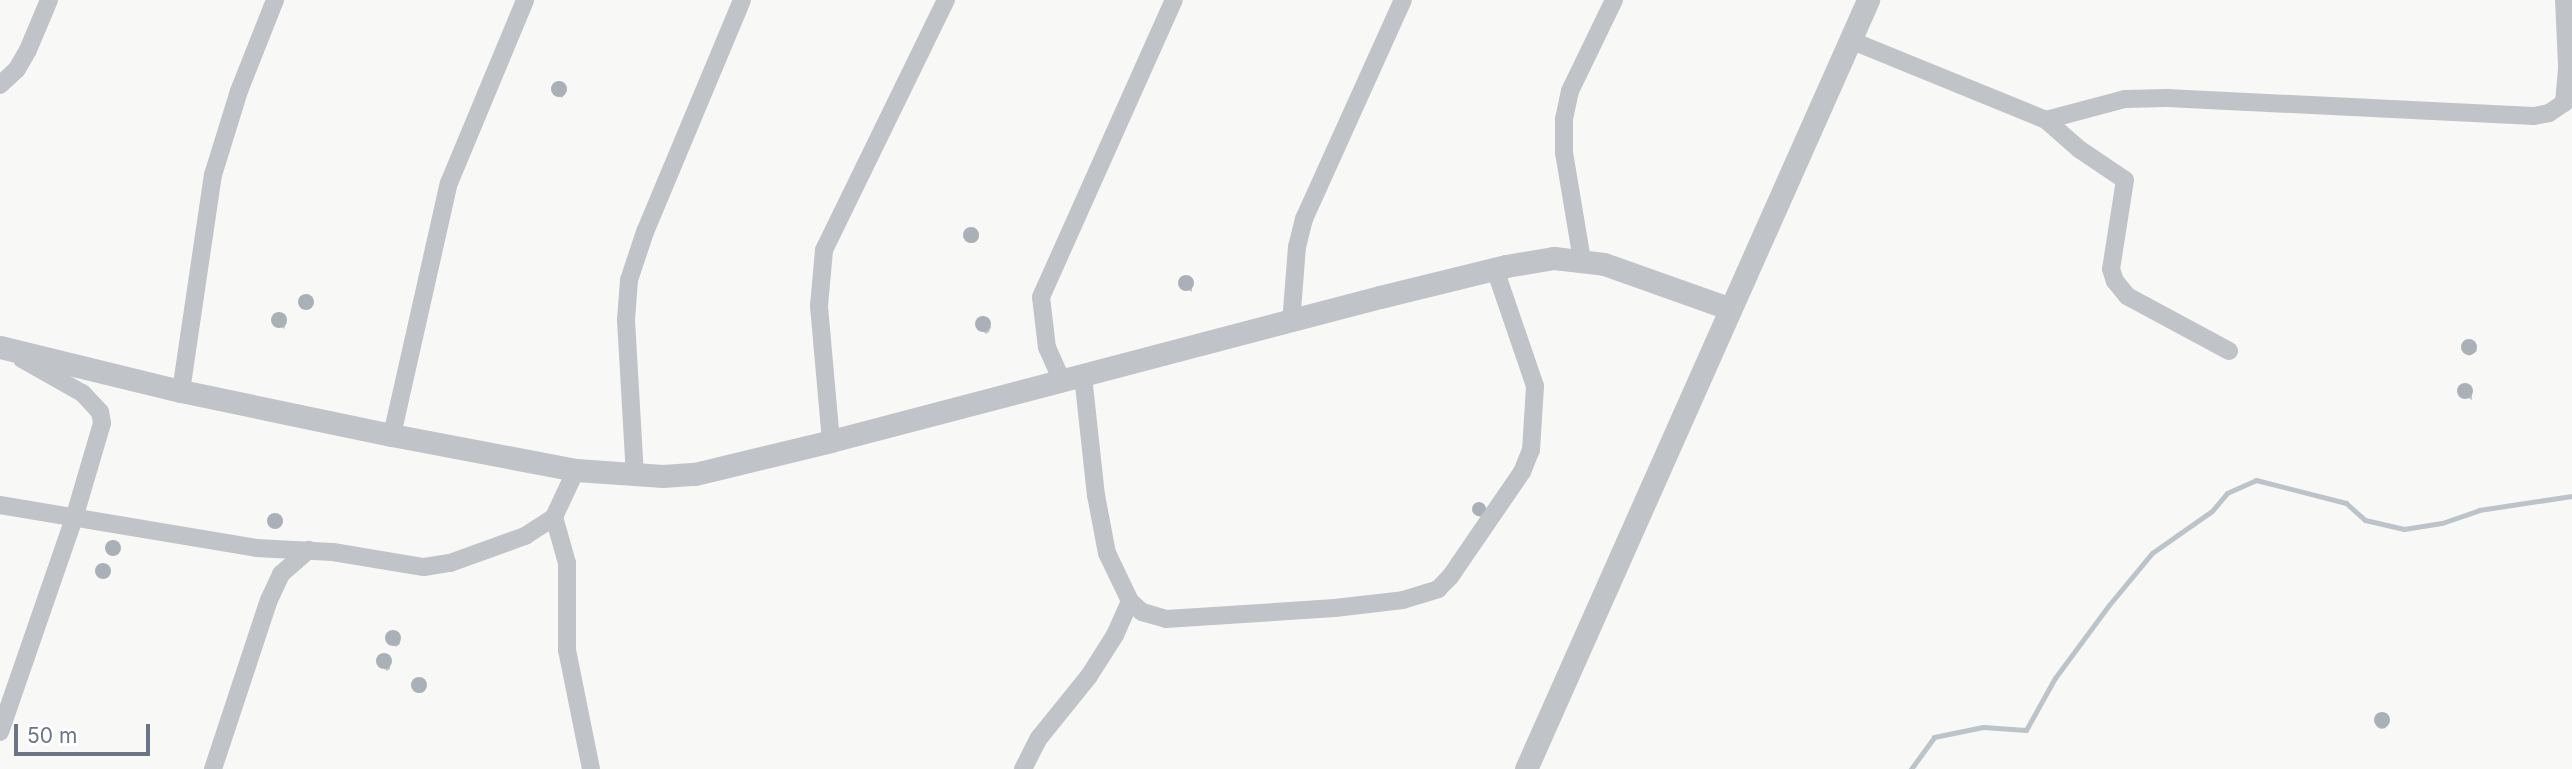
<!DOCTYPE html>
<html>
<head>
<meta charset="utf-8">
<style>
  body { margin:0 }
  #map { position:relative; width:2572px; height:769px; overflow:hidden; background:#f8f9f7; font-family:Inter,sans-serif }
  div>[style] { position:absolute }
  .shadow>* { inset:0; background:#0003; transform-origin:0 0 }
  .round { border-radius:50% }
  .stream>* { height:5px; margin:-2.5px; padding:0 2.5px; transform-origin:2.5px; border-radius:2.5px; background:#bcc4ca }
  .building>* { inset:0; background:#aab0b7 }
  .minor>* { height:18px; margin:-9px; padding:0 9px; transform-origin:9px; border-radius:9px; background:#c0c3c8 }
  .tertiary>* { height:23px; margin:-11.5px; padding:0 11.5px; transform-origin:11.5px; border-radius:11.5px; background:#c0c3c8 }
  span { translate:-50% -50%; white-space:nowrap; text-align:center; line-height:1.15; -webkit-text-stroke:7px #fff; paint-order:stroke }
  .scale { position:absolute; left:14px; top:724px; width:136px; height:32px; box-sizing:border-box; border:4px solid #6a7585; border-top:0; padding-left:9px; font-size:21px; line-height:24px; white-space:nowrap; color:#6a7585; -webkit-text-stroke:5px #fff; paint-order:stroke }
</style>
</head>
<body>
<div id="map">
  <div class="shadow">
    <div style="clip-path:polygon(558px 84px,567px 91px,562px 98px,554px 92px)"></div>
    <div class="round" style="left:965px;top:229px;width:14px;height:14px"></div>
    <div style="clip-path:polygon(1185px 278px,1192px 283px,1192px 292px,1182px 286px)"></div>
    <div class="round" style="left:301px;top:297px;width:12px;height:12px"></div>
    <div style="clip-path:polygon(278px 315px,287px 322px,284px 329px,274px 322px)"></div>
    <div style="clip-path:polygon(982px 319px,991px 327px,989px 332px,986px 334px,978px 327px)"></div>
    <div style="clip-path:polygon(2469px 341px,2477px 351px,2469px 356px,2463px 347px)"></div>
    <div style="clip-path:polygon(2464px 386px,2472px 391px,2472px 400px,2461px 394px)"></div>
    <div class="round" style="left:1475px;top:505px;width:12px;height:12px"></div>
    <div style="left:275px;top:515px;width:11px;height:8px;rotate:45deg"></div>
    <div class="round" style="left:108px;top:543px;width:12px;height:12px"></div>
    <div class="round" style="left:98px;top:566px;width:12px;height:12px"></div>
    <div style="clip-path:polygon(391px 632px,399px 636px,400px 644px,396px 647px,387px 638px)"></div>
    <div style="clip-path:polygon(383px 656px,390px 659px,390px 669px,387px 671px,379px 664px)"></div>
    <div class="round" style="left:414px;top:681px;width:12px;height:12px"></div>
    <div class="round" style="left:2376px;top:717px;width:12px;height:12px"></div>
  </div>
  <div class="stream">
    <div style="left:1911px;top:769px;width:39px;rotate:-54deg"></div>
    <div style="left:1934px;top:737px;width:50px;rotate:-11.5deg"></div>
    <div style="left:1983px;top:727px;width:43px;rotate:4deg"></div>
    <div style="left:2026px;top:730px;width:60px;rotate:-60.9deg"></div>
    <div style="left:2055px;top:678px;width:91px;rotate:-53.5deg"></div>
    <div style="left:2109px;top:605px;width:67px;rotate:-50.4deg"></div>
    <div style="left:2152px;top:553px;width:73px;rotate:-35deg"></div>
    <div style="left:2212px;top:511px;width:23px;rotate:-50deg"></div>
    <div style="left:2227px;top:493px;width:32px;rotate:-24deg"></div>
    <div style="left:2256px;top:480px;width:93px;rotate:14.3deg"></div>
    <div style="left:2346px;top:503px;width:25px;rotate:42deg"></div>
    <div style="left:2365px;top:520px;width:40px;rotate:13deg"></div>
    <div style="left:2404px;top:529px;width:38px;rotate:-9deg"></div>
    <div style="left:2442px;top:523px;width:39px;rotate:-19deg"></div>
    <div style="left:2479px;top:510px;width:94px;rotate:-8.6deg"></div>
  </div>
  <div class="building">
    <div class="round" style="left:551px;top:81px;width:16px;height:16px"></div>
    <div class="round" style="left:963px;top:227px;width:16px;height:16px"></div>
    <div class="round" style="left:1178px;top:275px;width:16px;height:16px"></div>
    <div class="round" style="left:298px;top:294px;width:16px;height:16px"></div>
    <div class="round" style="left:271px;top:312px;width:16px;height:16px"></div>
    <div class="round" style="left:975px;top:316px;width:16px;height:16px"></div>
    <div class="round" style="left:2461px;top:339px;width:16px;height:16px"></div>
    <div class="round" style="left:2457px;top:383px;width:16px;height:16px"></div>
    <div class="round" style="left:1472px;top:502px;width:14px;height:14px"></div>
    <div class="round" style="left:267px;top:513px;width:16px;height:16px"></div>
    <div class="round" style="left:105px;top:540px;width:16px;height:16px"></div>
    <div class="round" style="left:95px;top:563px;width:16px;height:16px"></div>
    <div class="round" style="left:385px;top:630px;width:16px;height:16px"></div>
    <div class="round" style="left:376px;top:653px;width:16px;height:16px"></div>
    <div class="round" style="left:411px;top:677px;width:16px;height:16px"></div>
    <div class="round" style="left:2374px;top:712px;width:16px;height:16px"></div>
  </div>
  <div class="minor">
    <div style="left:1850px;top:40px;width:212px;rotate:22.2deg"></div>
    <div style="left:2046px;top:120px;width:82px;rotate:-14.9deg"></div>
    <div style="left:2125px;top:99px;width:42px;rotate:-1.4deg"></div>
    <div style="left:2167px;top:98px;width:367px;rotate:2.8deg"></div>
    <div style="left:2534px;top:116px;width:15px;rotate:-11deg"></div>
    <div style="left:2549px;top:113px;width:18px;rotate:-34deg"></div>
    <div style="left:2564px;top:103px;width:38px;rotate:-85deg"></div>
    <div style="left:2567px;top:65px;width:65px;rotate:-92.6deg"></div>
    <div style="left:0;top:85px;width:23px;rotate:-43deg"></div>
    <div style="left:17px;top:69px;width:22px;rotate:-60deg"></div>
    <div style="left:28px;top:50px;width:54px;rotate:-67.2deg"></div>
    <div style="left:2046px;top:120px;width:44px;rotate:41.3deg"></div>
    <div style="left:2079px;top:149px;width:55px;rotate:34deg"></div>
    <div style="left:2125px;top:180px;width:90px;rotate:98.9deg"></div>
    <div style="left:2111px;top:269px;width:13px;rotate:72deg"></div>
    <div style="left:2115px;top:281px;width:19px;rotate:51deg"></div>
    <div style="left:2127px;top:296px;width:116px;rotate:28.3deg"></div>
    <div style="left:1582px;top:260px;width:109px;rotate:-99.5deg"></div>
    <div style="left:1564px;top:153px;width:34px;rotate:-90deg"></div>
    <div style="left:1564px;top:119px;width:29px;rotate:-78deg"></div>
    <div style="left:1570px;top:91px;width:101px;rotate:-64.2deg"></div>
    <div style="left:1291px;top:323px;width:76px;rotate:-85.5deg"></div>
    <div style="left:1297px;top:247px;width:29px;rotate:-76deg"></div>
    <div style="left:1304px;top:219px;width:240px;rotate:-65.7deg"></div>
    <div style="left:1083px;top:376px;width:120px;rotate:83.8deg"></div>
    <div style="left:1096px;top:495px;width:59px;rotate:79.3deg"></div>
    <div style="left:1107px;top:553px;width:53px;rotate:64.4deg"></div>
    <div style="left:1130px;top:601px;width:16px;rotate:43deg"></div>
    <div style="left:1142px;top:612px;width:25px;rotate:16deg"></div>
    <div style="left:1166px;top:619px;width:169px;rotate:-3.7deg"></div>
    <div style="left:1335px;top:608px;width:68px;rotate:-6.7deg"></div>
    <div style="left:1403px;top:600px;width:37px;rotate:-17deg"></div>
    <div style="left:1438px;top:589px;width:17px;rotate:-45deg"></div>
    <div style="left:1450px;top:577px;width:127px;rotate:-55.6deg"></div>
    <div style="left:1522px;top:472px;width:24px;rotate:-68deg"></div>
    <div style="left:1531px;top:450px;width:64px;rotate:-86.4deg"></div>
    <div style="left:1535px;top:386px;width:124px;rotate:-108.9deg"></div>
    <div style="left:1062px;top:381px;width:36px;rotate:-114deg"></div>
    <div style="left:1047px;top:348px;width:51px;rotate:-96.7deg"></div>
    <div style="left:1041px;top:297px;width:325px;rotate:-65.9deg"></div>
    <div style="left:181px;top:391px;width:218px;rotate:-81.6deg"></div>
    <div style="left:213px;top:175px;width:88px;rotate:-72.8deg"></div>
    <div style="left:239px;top:91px;width:98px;rotate:-68.4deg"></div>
    <div style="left:392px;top:435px;width:258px;rotate:-77.3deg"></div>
    <div style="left:449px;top:183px;width:198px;rotate:-67.4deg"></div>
    <div style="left:831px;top:441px;width:136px;rotate:-95.1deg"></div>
    <div style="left:819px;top:306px;width:56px;rotate:-84.9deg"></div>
    <div style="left:824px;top:250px;width:278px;rotate:-64deg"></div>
    <div style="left:635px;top:476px;width:156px;rotate:-93.3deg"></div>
    <div style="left:626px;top:320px;width:40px;rotate:-85.7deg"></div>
    <div style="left:629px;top:280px;width:51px;rotate:-71.6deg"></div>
    <div style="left:645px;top:232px;width:251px;rotate:-67.3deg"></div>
    <div style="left:0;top:505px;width:260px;rotate:9.5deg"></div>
    <div style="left:256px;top:548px;width:77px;rotate:3deg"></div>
    <div style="left:333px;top:552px;width:92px;rotate:9.4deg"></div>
    <div style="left:424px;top:567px;width:26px;rotate:-9deg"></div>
    <div style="left:450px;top:563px;width:80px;rotate:-19.8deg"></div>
    <div style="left:525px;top:536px;width:35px;rotate:-33deg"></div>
    <div style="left:554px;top:517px;width:52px;rotate:-64.9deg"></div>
    <div style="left:554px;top:517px;width:48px;rotate:74.2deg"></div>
    <div style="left:567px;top:563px;width:87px;rotate:90deg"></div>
    <div style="left:567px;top:650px;width:121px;rotate:78.6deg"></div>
    <div style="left:0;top:732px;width:230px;rotate:-70.9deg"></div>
    <div style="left:75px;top:515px;width:96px;rotate:-73.6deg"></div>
    <div style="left:102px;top:423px;width:11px;rotate:-100deg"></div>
    <div style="left:100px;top:412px;width:26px;rotate:-133deg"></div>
    <div style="left:82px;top:393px;width:69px;rotate:-150.5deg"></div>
    <div style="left:213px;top:769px;width:178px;rotate:-71.7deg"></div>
    <div style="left:269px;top:600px;width:29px;rotate:-65deg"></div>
    <div style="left:281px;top:574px;width:37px;rotate:-41deg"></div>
    <div style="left:1023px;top:769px;width:35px;rotate:-63deg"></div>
    <div style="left:1039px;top:738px;width:80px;rotate:-51.1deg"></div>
    <div style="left:1089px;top:676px;width:49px;rotate:-57.6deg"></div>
    <div style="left:1115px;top:635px;width:37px;rotate:-66deg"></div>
  </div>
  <div class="tertiary">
    <div style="left:0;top:347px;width:186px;rotate:13.7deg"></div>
    <div style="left:181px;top:391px;width:216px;rotate:11.8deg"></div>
    <div style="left:392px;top:435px;width:187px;rotate:10.8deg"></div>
    <div style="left:576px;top:470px;width:87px;rotate:3.9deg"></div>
    <div style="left:663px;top:476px;width:32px;rotate:-4deg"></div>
    <div style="left:695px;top:474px;width:140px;rotate:-13.6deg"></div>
    <div style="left:831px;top:441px;width:568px;rotate:-14.7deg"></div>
    <div style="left:1380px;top:297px;width:130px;rotate:-13.8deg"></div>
    <div style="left:1506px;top:266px;width:49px;rotate:-9.5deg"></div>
    <div style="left:1554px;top:258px;width:50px;rotate:6.8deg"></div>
    <div style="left:1604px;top:264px;width:132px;rotate:19.5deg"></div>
    <div style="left:1526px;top:769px;width:842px;rotate:-66.02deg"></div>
  </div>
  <div class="scale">50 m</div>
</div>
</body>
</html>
